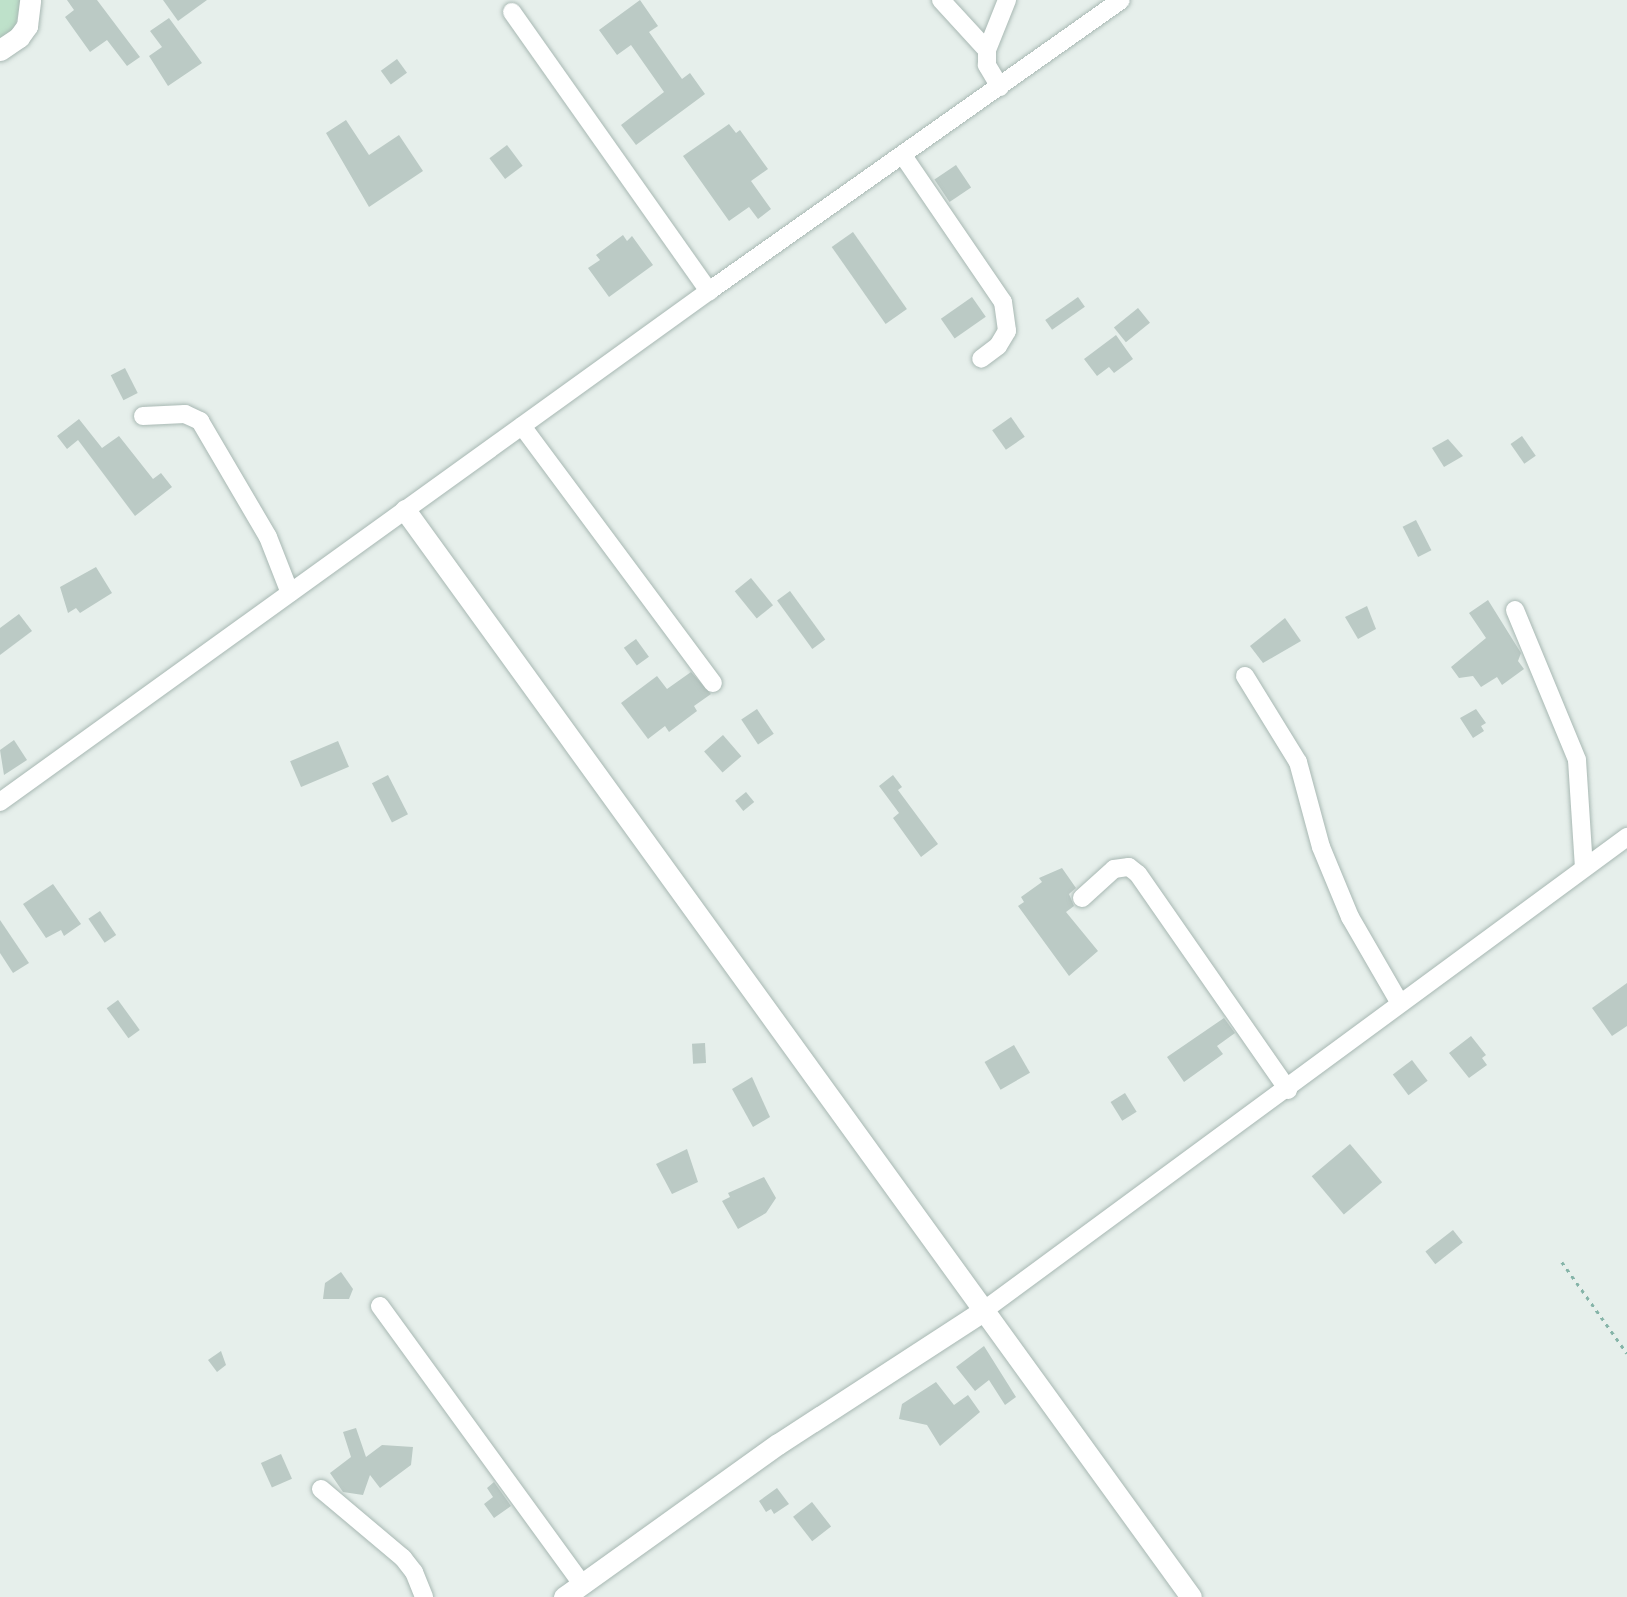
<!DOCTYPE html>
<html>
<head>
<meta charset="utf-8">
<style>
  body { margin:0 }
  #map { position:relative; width:1627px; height:1597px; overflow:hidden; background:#e6efeb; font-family:"Nunito Sans",sans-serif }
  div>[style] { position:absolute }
  .green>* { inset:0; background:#bee1ca }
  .building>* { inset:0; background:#bbcac5; transform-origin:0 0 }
  .path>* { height:2.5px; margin-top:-1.25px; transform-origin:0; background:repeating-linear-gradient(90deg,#85b4a8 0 3.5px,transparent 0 8.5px) }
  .roads { filter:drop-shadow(0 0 2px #a8b8b3) drop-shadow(0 0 2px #a8b8b3) }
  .minor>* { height:18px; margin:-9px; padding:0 9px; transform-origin:9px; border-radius:9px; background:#fff }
  .tertiary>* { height:21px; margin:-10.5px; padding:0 10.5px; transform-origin:10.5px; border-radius:10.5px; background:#fff }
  span { translate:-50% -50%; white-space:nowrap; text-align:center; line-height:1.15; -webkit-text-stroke:6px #f7fbf9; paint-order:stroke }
</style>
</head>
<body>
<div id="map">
  <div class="green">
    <div style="clip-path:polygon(0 0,21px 0,15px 28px,0 39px)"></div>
  </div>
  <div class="building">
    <div style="clip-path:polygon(67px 0,97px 0,140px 57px,127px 66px,107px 40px,90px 52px,65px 17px,74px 10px)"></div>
    <div style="clip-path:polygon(163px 0,207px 0,178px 21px)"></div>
    <div style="clip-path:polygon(640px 0,658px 26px,649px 32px,682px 79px,690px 73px,705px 94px,636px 145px,621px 125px,664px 92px,631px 45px,617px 55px,599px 30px)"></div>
    <div style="clip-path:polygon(169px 18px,202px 63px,168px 86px,149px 56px,162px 47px,150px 31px)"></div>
    <div style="left:397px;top:59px;width:17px;height:20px;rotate:54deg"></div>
    <div style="clip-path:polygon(346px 120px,369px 155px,399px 135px,423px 171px,369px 207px,326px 133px)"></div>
    <div style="clip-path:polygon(729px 124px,736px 133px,740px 130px,768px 169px,751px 181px,771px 209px,758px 219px,749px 207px,729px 221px,683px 156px)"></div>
    <div style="left:507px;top:145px;width:26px;height:22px;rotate:53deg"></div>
    <div style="left:956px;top:165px;width:27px;height:26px;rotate:56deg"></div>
    <div style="left:853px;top:232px;width:94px;height:26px;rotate:55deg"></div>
    <div style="clip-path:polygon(623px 235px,627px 241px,632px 236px,653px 265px,609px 297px,588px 268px,600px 260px,596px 255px)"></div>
    <div style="left:972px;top:297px;width:24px;height:38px;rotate:55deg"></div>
    <div style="left:1078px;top:297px;width:12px;height:40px;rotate:55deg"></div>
    <div style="left:1138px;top:308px;width:19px;height:31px;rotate:51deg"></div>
    <div style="clip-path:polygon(1116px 335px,1133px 359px,1114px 373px,1109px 367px,1097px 376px,1084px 359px)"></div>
    <div style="left:125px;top:368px;width:28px;height:16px;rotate:63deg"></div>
    <div style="left:1011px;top:417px;width:24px;height:23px;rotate:55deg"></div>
    <div style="clip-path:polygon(79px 419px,102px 448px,119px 436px,153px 479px,161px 473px,172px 487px,135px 516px,78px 440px,67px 449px,57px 436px)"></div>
    <div style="left:1522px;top:436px;width:24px;height:14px;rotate:55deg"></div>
    <div style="clip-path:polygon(1448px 439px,1463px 456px,1444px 467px,1432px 448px)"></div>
    <div style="left:1416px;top:520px;width:34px;height:15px;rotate:63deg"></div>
    <div style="clip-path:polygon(96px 567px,112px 593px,80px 613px,76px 608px,68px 613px,60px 587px)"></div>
    <div style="left:751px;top:578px;width:35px;height:21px;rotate:51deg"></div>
    <div style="left:790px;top:591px;width:60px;height:16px;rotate:54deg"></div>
    <div style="clip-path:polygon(1488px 600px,1521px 653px,1518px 661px,1524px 669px,1502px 685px,1497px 677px,1481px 687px,1473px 676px,1459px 678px,1451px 667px,1486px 638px,1469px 613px)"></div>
    <div style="clip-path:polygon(1367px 606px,1376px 629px,1358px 639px,1345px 617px)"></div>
    <div style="clip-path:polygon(19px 614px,32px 631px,0 655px,0 628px)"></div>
    <div style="clip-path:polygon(1285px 618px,1301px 641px,1263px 663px,1250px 646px)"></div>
    <div style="left:636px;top:639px;width:22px;height:15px;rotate:54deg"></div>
    <div style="clip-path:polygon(691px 672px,711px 694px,694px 706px,697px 711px,669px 732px,665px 726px,648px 739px,621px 703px,657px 676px,667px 689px)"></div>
    <div style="left:757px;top:709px;width:30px;height:19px;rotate:56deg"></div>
    <div style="clip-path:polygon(1476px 709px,1486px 723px,1481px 726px,1484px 731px,1473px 738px,1460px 718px)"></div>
    <div style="left:723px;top:735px;width:28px;height:25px;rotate:49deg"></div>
    <div style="clip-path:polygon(14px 740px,27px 760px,4px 775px,0 750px)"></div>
    <div style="left:338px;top:741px;width:28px;height:52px;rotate:67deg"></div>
    <div style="left:388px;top:775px;width:44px;height:18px;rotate:63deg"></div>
    <div style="clip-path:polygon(893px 775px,902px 787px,898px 790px,938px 844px,921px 857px,893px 818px,899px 813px,879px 786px)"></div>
    <div style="left:746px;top:792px;width:13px;height:14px;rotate:51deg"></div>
    <div style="clip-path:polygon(1062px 868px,1076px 888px,1069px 894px,1074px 906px,1066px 912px,1098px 951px,1069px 976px,1018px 906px,1024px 902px,1021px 897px,1042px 882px,1039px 878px)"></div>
    <div style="clip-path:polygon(53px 884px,81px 924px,64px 936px,61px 930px,46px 938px,23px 904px)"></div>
    <div style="left:100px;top:911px;width:29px;height:14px;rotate:56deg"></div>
    <div style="clip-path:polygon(0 920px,29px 963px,13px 973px,0 953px)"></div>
    <div style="clip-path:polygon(1627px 983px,1627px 1026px,1612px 1036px,1592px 1008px)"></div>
    <div style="left:118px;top:1000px;width:37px;height:14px;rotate:54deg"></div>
    <div style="clip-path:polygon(1224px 1018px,1235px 1033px,1217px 1046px,1223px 1054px,1184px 1082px,1167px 1057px)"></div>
    <div style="clip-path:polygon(1471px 1036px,1486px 1055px,1482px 1058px,1487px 1065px,1469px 1078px,1449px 1053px)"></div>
    <div style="left:705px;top:1043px;width:20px;height:13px;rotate:87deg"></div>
    <div style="left:1014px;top:1045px;width:32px;height:34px;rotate:60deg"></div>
    <div style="left:1412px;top:1060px;width:26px;height:24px;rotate:53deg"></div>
    <div style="clip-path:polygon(752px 1077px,770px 1117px,753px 1127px,732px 1089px)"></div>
    <div style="left:1125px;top:1093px;width:22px;height:17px;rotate:58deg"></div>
    <div style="left:1350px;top:1144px;width:50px;height:50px;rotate:50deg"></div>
    <div style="clip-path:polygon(687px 1149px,698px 1182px,672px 1194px,656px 1164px)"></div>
    <div style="clip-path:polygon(764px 1177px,776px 1198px,766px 1213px,738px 1229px,722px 1201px,730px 1197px,728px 1193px)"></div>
    <div style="left:1453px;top:1230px;width:16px;height:35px;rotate:52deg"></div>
    <div style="clip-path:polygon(341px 1272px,353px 1289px,349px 1299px,323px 1299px,325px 1283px)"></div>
    <div style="clip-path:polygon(984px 1346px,1016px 1397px,1005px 1405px,989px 1380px,975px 1391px,956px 1367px)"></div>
    <div style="clip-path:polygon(221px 1351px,226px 1365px,217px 1372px,208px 1360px)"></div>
    <div style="clip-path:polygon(936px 1382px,954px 1405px,968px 1395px,980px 1412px,940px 1446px,927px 1425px,899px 1419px,902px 1404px)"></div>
    <div style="clip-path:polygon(356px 1428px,366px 1457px,382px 1445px,413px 1447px,411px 1465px,380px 1488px,370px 1475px,363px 1495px,343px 1492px,330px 1473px,351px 1457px,343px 1432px)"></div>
    <div style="left:281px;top:1454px;width:27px;height:22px;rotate:66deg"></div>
    <div style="clip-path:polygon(494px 1482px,511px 1506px,494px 1518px,484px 1504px,493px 1497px,487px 1488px)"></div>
    <div style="clip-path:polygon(777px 1488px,789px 1504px,774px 1514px,771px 1509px,766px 1512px,759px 1501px)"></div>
    <div style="left:812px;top:1502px;width:31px;height:24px;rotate:52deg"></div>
  </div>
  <div class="path">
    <div style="left:1562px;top:1262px;width:112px;rotate:54.5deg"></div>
  </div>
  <div class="roads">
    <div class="minor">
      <div style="left:941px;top:0;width:68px;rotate:47.4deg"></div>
      <div style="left:512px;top:12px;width:342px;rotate:54.8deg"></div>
      <div style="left:1000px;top:87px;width:26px;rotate:-121deg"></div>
      <div style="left:987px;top:65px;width:15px;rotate:-90deg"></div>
      <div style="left:987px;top:50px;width:54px;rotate:-68.2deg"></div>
      <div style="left:904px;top:157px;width:176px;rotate:55.7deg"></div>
      <div style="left:1003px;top:302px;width:29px;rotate:82deg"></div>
      <div style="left:1007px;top:331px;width:17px;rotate:121deg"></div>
      <div style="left:998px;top:346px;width:21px;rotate:143deg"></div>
      <div style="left:143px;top:416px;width:42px;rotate:-2.7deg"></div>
      <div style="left:185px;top:414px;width:17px;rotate:25deg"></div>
      <div style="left:200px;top:421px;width:134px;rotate:59.6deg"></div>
      <div style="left:268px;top:537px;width:60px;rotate:68.6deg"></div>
      <div style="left:522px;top:426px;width:320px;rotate:53.4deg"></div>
      <div style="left:1515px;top:610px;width:162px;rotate:67.5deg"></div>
      <div style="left:1577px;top:760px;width:107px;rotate:86.3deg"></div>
      <div style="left:1245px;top:676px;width:101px;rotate:58.4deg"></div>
      <div style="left:1298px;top:762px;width:88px;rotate:74.9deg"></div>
      <div style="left:1321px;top:847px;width:76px;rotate:67.5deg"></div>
      <div style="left:1350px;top:917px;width:98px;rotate:60deg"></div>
      <div style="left:0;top:802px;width:874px;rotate:-35.78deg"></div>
      <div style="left:709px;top:291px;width:504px;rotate:-35.23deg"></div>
      <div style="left:1082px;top:898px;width:43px;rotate:-42.2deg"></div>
      <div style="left:1114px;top:869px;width:15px;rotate:-8deg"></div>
      <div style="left:1129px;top:867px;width:11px;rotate:38deg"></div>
      <div style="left:1138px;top:874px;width:263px;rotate:55.2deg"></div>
      <div style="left:380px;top:1306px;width:344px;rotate:54deg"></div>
      <div style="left:983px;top:1311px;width:800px;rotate:-36.35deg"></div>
      <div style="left:321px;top:1489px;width:107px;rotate:40.1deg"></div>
      <div style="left:403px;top:1558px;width:18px;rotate:52deg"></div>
      <div style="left:414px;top:1572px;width:27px;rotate:68deg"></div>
    </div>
    <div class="tertiary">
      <div style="left:0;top:50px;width:23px;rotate:-34deg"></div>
      <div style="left:19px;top:37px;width:14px;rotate:-54deg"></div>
      <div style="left:27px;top:26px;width:26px;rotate:-83deg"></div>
      <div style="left:405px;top:510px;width:1341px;rotate:54.13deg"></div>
      <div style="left:564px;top:1597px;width:263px;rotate:-35.6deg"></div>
      <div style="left:778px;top:1444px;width:244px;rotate:-33deg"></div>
    </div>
  </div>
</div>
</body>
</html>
